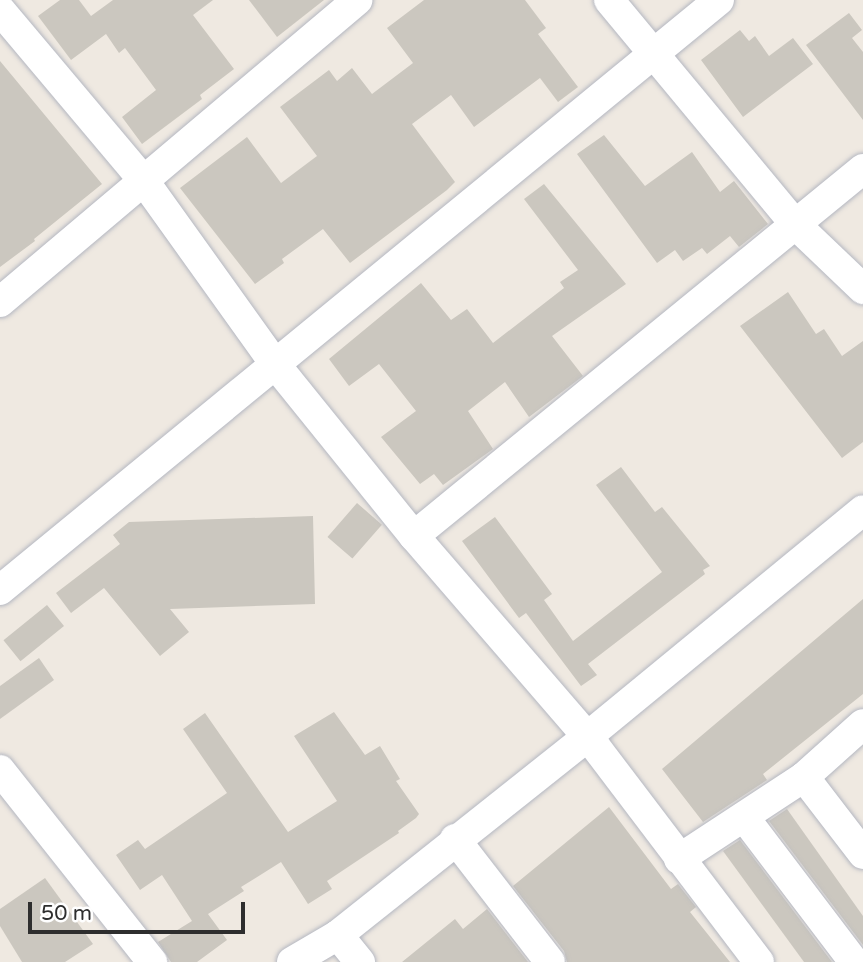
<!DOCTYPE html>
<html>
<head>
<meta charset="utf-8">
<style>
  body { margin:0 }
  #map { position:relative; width:863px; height:962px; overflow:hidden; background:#efe9e1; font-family:"Varela Round",sans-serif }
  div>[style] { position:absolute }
  .building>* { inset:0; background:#cbc7bf; transform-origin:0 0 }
  .roads { filter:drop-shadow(0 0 2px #b4b7c1) drop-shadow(0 0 2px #b4b7c1) }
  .minor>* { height:30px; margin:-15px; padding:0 15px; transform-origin:15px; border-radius:15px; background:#fff }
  span { translate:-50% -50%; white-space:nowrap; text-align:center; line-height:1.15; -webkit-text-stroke:6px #fff; paint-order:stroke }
  .scale { position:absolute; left:28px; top:902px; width:217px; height:32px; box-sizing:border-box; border:4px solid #2e2e2e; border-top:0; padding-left:9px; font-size:21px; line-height:24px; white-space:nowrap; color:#2e2e2e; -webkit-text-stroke:5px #fff; paint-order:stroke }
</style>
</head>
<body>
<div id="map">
  <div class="building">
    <div style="clip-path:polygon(60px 0,79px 0,91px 16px,113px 0,213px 0,193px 15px,234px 69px,200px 95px,202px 99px,142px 144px,122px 117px,156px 90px,125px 48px,119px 53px,106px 34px,71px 60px,38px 16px)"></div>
    <div style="clip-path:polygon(249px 0,324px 0,277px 37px)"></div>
    <div style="clip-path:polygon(424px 0,525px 0,546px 28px,538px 34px,578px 87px,558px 102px,540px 78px,474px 127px,451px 95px,412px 124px,455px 182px,447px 190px,350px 263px,323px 229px,282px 259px,284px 263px,255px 284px,180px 188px,247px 137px,281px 183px,317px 156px,280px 107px,329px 70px,337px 81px,352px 68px,372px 94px,413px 63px,387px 28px)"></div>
    <div style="clip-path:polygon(849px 13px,862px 30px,852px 38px,863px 52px,863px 120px,806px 45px)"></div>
    <div style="clip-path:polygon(740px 30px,749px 41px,755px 36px,769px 56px,793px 38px,813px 64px,743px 117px,701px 60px)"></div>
    <div style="clip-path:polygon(0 61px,102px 184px,34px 239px,35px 241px,0 267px)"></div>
    <div style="clip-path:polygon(604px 135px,645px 186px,692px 152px,720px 192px,734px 181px,768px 224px,739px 247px,730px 236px,707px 254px,702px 248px,683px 261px,675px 250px,657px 263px,577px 154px)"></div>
    <div style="clip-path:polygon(544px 184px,626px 284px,552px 336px,583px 376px,529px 417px,505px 382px,468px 411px,493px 449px,443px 485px,434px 474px,420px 484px,381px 437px,416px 411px,379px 364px,349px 386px,329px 359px,421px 283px,451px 320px,467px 309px,493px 343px,564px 288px,560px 282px,578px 270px,524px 199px)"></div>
    <div style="clip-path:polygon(788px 292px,816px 334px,824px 329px,842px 356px,863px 341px,863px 442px,842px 458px,740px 326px)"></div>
    <div style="clip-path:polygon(621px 467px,655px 512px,662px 507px,710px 566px,703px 570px,705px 574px,588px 664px,597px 675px,581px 686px,526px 613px,519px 618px,462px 541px,495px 517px,552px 594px,544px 600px,573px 641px,662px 572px,596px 485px)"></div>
    <div style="left:357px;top:503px;width:33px;height:45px;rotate:41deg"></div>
    <div style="clip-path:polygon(313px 516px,315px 604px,170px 609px,189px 632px,160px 656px,104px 588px,71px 613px,56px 593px,120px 544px,113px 535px,129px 522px)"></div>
    <div style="clip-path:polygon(863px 599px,863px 694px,763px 774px,767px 780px,703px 822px,662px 769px)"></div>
    <div style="left:47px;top:605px;width:27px;height:56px;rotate:51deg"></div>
    <div style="clip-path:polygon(39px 658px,54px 680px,0 719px,0 686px)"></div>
    <div style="clip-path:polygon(334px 712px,365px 755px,380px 746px,400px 779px,396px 781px,419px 814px,416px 818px,398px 831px,399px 833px,327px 881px,332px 889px,308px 904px,281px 862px,241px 887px,244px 891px,208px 914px,227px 940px,197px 962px,171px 962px,158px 942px,192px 921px,162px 875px,140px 890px,116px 855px,138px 840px,145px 849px,227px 793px,183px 729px,205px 713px,288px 832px,337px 801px,294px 736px)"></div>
    <div style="clip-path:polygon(609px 807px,671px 889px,678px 884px,681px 888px,696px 907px,690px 912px,730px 962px,567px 962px,564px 951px,513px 886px)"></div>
    <div style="clip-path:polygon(787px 809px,863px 916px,863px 945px,769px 821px)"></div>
    <div style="clip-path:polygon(740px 840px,832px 962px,804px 962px,723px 851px)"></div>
    <div style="clip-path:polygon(45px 878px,93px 944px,65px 962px,22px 962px,0 926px,0 909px)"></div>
    <div style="clip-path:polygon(487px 909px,528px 962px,402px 962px,455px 919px,463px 929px)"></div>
  </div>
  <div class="roads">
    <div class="minor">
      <div style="left:609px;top:0;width:293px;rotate:50.3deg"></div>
      <div style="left:796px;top:225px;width:93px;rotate:43.7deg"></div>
      <div style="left:0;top:10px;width:224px;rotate:49.9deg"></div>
      <div style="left:144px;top:181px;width:225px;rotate:54.4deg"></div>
      <div style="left:275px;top:364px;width:221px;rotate:51.1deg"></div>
      <div style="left:414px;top:536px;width:277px;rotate:49.2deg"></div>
      <div style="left:595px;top:746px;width:271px;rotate:52.8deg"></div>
      <div style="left:0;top:302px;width:468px;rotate:-40.2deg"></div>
      <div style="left:414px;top:536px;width:580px;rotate:-39.26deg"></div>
      <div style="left:0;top:590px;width:930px;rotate:-39.37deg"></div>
      <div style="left:0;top:770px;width:245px;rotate:51.6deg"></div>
      <div style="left:804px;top:777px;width:97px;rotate:52.5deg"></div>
      <div style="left:744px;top:817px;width:182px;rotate:52.8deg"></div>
      <div style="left:455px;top:839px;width:155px;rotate:52.3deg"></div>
      <div style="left:679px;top:859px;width:149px;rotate:-33.3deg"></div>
      <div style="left:804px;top:777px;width:79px;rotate:-41.9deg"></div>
      <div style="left:338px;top:935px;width:35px;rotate:51deg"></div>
      <div style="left:292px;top:962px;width:53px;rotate:-30.4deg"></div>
      <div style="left:338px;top:935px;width:318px;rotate:-38.5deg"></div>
      <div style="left:587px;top:737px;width:357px;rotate:-39.4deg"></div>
    </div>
  </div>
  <div class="scale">50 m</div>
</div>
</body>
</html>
